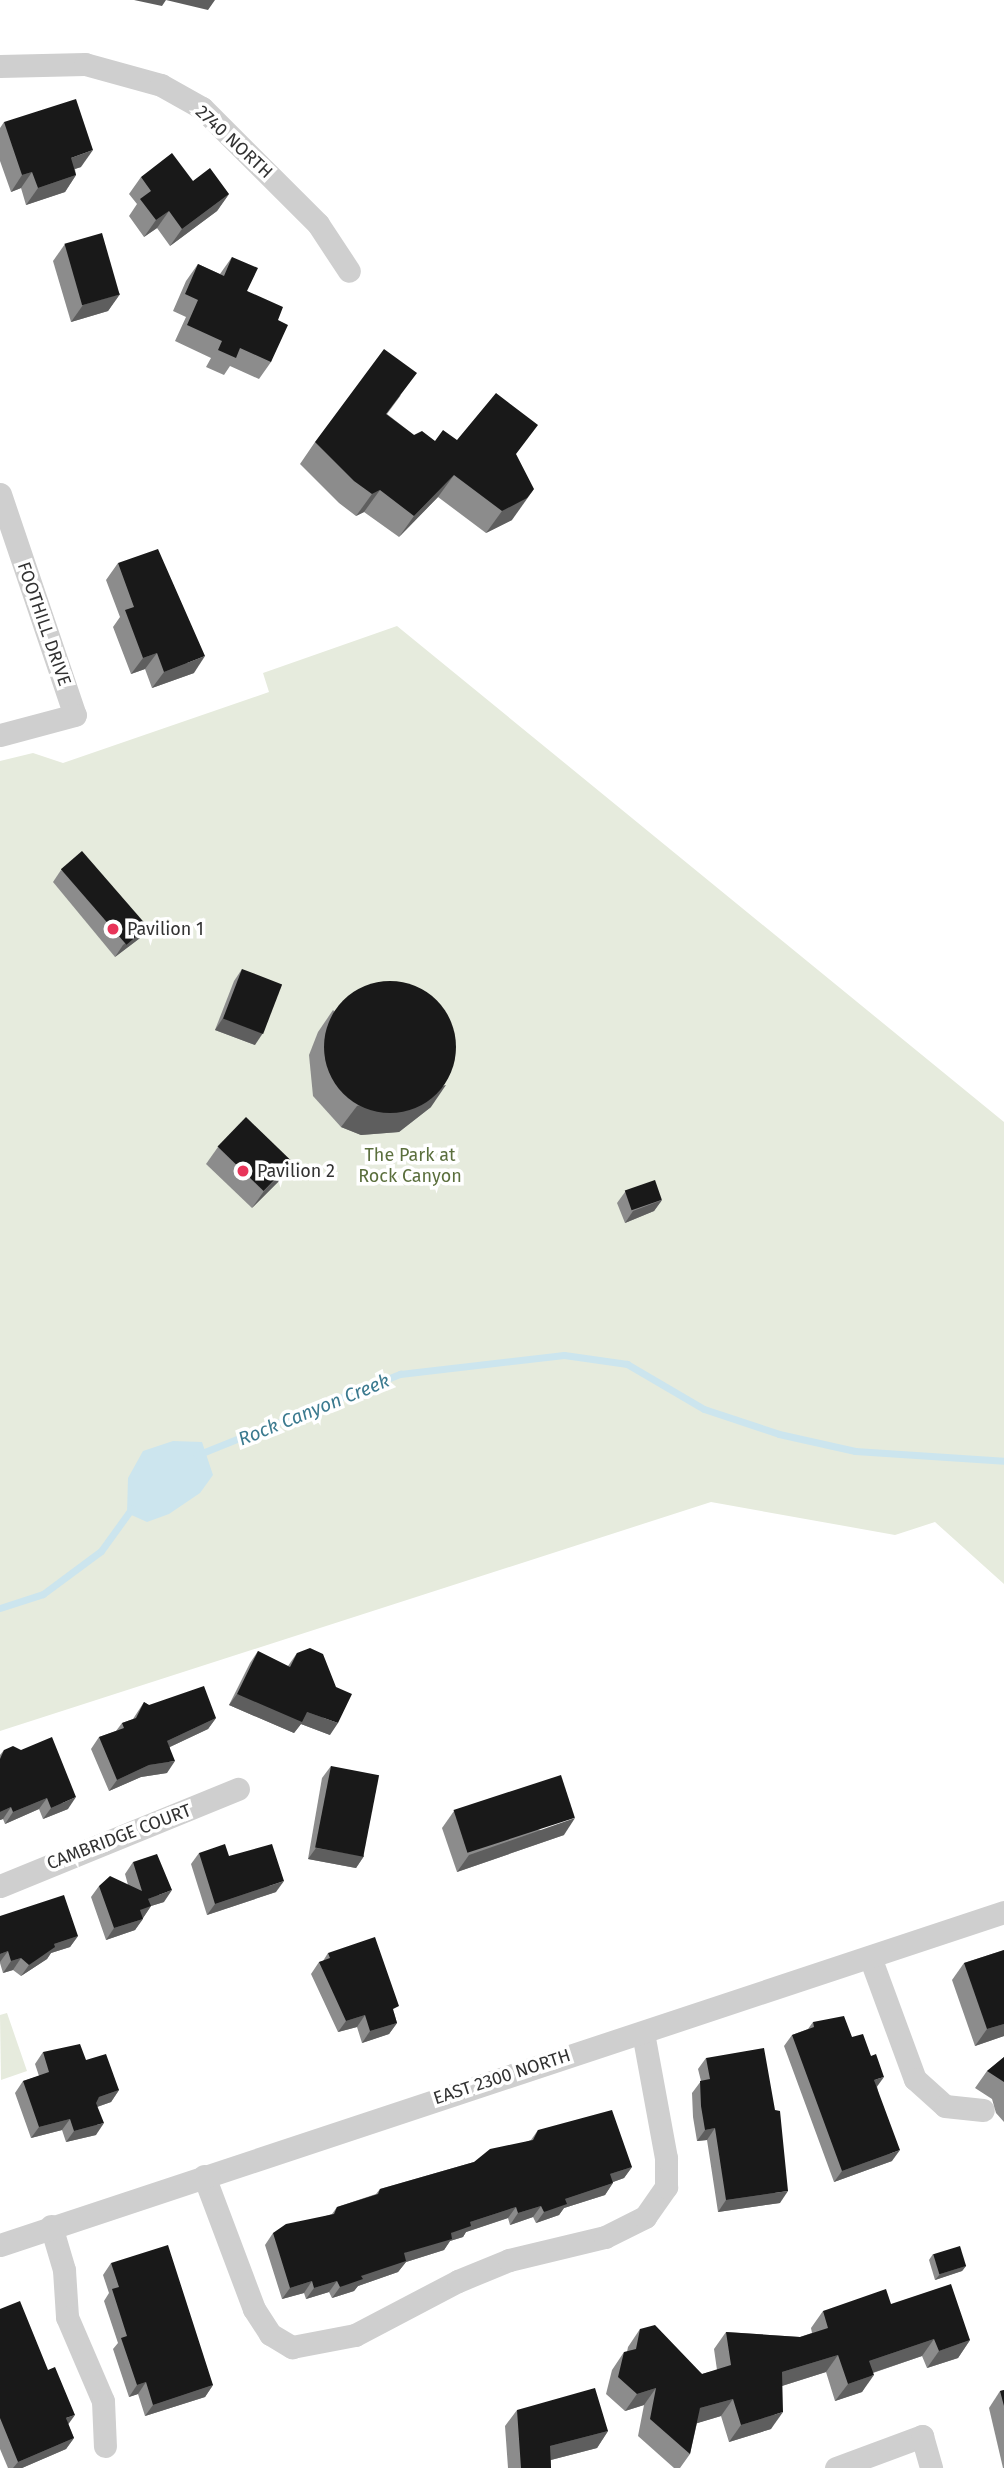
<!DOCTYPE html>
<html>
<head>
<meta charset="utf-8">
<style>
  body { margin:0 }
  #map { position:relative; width:1004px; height:2468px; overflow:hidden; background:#fff; font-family:"Fira Sans",sans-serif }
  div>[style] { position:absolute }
  .green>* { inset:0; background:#e6ebdd }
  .water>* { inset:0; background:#cce5ee }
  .stream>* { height:7px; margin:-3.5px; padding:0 3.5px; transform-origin:3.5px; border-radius:3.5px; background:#cce5ee }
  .minor>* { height:23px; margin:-11.5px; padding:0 11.5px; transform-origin:11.5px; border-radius:11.5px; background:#cfcfcf }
  .wall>* { inset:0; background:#8c8c8c }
  .shaded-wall>* { inset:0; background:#5e5e5e }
  .building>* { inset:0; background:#191919; transform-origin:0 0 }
  .round { border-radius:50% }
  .dots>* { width:19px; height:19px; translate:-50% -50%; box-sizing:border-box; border:4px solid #fff; border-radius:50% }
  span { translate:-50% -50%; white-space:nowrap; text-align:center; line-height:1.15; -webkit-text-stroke:7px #fff; paint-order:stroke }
  .street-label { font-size:18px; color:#323232 }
  .poi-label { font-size:18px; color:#323232 }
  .left { translate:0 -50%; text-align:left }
  .park-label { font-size:18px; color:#5b6f3d }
  .water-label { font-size:19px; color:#3b7a8f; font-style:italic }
</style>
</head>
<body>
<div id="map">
  <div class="green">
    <div style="clip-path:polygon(397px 626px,1004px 1122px,1004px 1584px,935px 1522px,895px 1535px,711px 1502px,0 1731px,0 761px,33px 753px,63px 763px,269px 692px,263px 673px)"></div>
    <div style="clip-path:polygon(7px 2013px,27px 2071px,1px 2080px,0 2015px)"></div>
  </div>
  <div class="water">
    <div style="clip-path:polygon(173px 1441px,202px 1442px,213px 1475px,200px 1493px,169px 1514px,147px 1522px,127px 1513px,128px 1478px,143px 1451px)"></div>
  </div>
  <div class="stream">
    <div style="left:197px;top:1455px;width:219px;rotate:-21.8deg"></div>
    <div style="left:400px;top:1374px;width:165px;rotate:-6.6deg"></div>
    <div style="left:564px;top:1355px;width:64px;rotate:8.1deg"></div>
    <div style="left:627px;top:1364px;width:89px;rotate:30.3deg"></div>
    <div style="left:704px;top:1409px;width:79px;rotate:18.4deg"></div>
    <div style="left:779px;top:1434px;width:78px;rotate:12.6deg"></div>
    <div style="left:855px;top:1451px;width:149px;rotate:3.8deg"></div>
    <div style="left:0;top:1608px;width:45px;rotate:-18deg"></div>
    <div style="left:43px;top:1594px;width:72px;rotate:-36.6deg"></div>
    <div style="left:101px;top:1551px;width:53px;rotate:-54.2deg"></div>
  </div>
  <div class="minor">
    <div style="left:0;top:66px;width:85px;rotate:-1.3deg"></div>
    <div style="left:85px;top:64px;width:79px;rotate:15.4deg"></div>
    <div style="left:161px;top:85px;width:47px;rotate:29.3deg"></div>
    <div style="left:202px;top:108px;width:164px;rotate:45deg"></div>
    <div style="left:318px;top:224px;width:56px;rotate:56.6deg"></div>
    <div style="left:0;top:494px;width:233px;rotate:71.3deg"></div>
    <div style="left:75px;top:715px;width:78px;rotate:165.1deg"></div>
    <div style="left:0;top:1886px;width:257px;rotate:-22.2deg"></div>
    <div style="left:870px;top:1957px;width:130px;rotate:69.8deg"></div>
    <div style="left:915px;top:2079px;width:40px;rotate:42deg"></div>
    <div style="left:945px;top:2106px;width:38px;rotate:6deg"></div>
    <div style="left:204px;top:2176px;width:142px;rotate:69.4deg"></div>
    <div style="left:254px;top:2309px;width:30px;rotate:57deg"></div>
    <div style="left:270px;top:2334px;width:26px;rotate:31deg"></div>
    <div style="left:292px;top:2347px;width:64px;rotate:-10.8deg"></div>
    <div style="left:355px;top:2335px;width:116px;rotate:-27.7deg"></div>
    <div style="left:458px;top:2281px;width:55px;rotate:-22.4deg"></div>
    <div style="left:509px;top:2260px;width:99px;rotate:-13.5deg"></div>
    <div style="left:605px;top:2237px;width:45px;rotate:-26.6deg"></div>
    <div style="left:645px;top:2217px;width:37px;rotate:-55deg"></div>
    <div style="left:666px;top:2187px;width:29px;rotate:-90deg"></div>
    <div style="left:666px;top:2158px;width:127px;rotate:-100.4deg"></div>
    <div style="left:51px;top:2226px;width:46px;rotate:73.5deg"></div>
    <div style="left:64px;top:2270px;width:47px;rotate:86.3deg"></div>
    <div style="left:67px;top:2317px;width:91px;rotate:66.8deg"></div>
    <div style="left:103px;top:2401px;width:45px;rotate:87.5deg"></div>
    <div style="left:0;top:2245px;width:1058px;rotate:-18.35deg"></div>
    <div style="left:836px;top:2468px;width:92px;rotate:-20.4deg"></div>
    <div style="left:922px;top:2436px;width:33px;rotate:74deg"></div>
  </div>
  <div class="wall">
    <div style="clip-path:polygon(4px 122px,81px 167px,75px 169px,76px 175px,65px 192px,26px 205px,21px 188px,11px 192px,0 161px,0 128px)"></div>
    <div style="clip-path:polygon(141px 177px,193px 181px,229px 194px,217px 211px,170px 246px,157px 228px,144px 237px,129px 216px,137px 204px,129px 194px)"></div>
    <div style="clip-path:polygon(65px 244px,120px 294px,108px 311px,71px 322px,53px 261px)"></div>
    <div style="clip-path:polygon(232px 257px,247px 291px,278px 320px,271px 362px,259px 379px,230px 366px,224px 375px,206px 367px,211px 358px,175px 341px,186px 317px,173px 311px,186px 281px,198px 264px,220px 274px)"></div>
    <div style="clip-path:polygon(401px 395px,387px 414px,414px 435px,435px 441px,457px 440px,516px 455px,512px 520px,486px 533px,438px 497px,399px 537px,364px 512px,356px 516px,339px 503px,300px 464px,315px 442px)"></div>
    <div style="clip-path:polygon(118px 563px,194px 673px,152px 688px,145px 669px,131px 674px,113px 627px,120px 617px,106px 580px)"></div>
    <div style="clip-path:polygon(61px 870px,148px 926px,140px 938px,115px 957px,53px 882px)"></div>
    <div style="clip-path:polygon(242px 969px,255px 1045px,215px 1030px,234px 981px)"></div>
    <div style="clip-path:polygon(333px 1010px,431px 1107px,399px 1132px,361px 1135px,341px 1127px,313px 1096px,309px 1055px,318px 1032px)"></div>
    <div style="clip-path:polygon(218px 1147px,292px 1162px,281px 1179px,252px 1208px,206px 1164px)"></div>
    <div style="clip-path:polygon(625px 1192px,662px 1200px,654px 1211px,625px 1223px,617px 1203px)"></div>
    <div style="clip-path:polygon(258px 1651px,288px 1666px,297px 1653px,330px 1735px,301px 1724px,294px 1733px,229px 1705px,250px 1663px)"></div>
    <div style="clip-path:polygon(144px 1702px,149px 1705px,216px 1718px,208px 1729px,170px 1747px,167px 1773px,141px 1777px,109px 1791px,91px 1749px,99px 1737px,116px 1731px,122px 1723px,133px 1719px)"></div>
    <div style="clip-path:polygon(4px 1750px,68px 1809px,43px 1819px,39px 1809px,5px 1824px,3px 1819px,0 1820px,0 1755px)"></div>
    <div style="clip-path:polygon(331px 1766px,364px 1856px,356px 1868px,308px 1859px,322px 1778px)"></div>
    <div style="clip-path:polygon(454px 1811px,564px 1835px,457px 1872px,442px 1828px)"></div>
    <div style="clip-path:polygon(199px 1853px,229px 1856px,276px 1892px,207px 1915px,191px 1864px)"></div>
    <div style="clip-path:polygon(133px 1862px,164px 1902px,151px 1906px,135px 1930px,106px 1940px,91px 1897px,99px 1886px,128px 1885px,125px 1874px)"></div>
    <div style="clip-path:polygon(0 1916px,78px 1936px,70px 1947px,51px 1953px,47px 1959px,21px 1976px,13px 1970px,3px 1973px,0 1963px)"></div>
    <div style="clip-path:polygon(1004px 1950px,1004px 2036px,975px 2046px,952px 1980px,964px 1963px)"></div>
    <div style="clip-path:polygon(328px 1953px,394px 2013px,397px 2023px,389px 2034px,362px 2043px,357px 2027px,338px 2032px,311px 1974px,319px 1962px,323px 1961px)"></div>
    <div style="clip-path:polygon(813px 2022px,852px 2037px,871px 2056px,892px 2161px,834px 2182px,784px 2046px,792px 2035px,808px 2029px)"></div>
    <div style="clip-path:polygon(43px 2052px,86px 2060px,119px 2090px,111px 2102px,97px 2107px,96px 2135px,66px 2142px,62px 2130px,31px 2138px,15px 2093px,23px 2081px,39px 2076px,35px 2064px)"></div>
    <div style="clip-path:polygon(1004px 2057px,1004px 2122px,996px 2113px,992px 2099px,975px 2088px,987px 2071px)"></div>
    <div style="clip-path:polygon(706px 2058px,780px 2203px,718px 2212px,707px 2140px,697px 2141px,693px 2117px,692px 2093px,701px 2081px,698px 2069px)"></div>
    <div style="clip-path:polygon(538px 2130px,632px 2167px,624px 2178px,613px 2182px,605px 2195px,564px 2208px,559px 2215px,536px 2223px,533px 2217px,510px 2225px,508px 2218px,466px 2232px,463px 2237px,450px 2241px,444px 2250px,406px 2262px,398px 2272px,358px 2286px,354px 2291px,332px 2298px,329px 2292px,306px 2299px,304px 2293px,282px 2299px,265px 2245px,273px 2233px,332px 2214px,337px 2207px,376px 2194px,380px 2189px,474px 2162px,531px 2140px)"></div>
    <div style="clip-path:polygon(933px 2254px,966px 2266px,962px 2271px,935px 2280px,929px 2260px)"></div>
    <div style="clip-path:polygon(111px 2263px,213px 2385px,205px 2397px,145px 2416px,138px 2394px,129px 2397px,113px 2349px,118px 2343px,104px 2301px,109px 2293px,103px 2275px)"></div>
    <div style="clip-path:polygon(891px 2304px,970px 2340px,958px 2358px,927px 2368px,922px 2356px,873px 2373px,862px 2392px,835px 2401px,826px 2372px,782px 2386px,771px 2429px,729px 2442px,721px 2416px,697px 2423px,690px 2454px,680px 2468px,674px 2468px,638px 2436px,644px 2405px,625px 2411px,606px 2394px,612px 2370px,624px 2352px,627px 2352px,628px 2347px,640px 2329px,702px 2374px,717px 2370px,714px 2349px,726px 2332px,800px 2337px,812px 2333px,811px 2328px,823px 2311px)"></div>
    <div style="clip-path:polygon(0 2309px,68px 2424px,74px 2438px,66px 2449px,22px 2468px,8px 2468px,0 2449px)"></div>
    <div style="clip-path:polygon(1004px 2390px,1004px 2468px,1003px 2468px,989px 2408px,1000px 2391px)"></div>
    <div style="clip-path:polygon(517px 2410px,608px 2431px,597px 2448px,551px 2460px,551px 2468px,508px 2468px,505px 2426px)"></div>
  </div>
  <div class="shaded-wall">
    <div style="clip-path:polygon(134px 0,215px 0,208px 10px,166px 0,162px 6px)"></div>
    <div style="clip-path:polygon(93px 150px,81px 167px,59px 174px,71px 158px)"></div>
    <div style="clip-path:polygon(32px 172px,21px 188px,11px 192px,22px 175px)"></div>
    <div style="clip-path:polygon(76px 175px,65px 192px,26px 205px,38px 188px)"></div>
    <div style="clip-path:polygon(229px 194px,217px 211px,170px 246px,182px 229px)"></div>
    <div style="clip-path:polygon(169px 211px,157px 228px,144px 237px,156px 220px)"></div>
    <div style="clip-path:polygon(120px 294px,108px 311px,71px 322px,83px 305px)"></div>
    <div style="clip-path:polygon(454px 475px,438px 497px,399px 537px,414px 516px)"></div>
    <div style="clip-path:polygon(534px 489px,512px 520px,486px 533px,502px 511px)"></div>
    <div style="clip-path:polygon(380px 490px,364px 512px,356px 516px,372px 494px)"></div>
    <div style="clip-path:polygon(157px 653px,145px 669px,131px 674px,143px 658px)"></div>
    <div style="clip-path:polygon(205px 656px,194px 673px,152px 688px,164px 672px)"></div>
    <div style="clip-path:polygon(148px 926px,140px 938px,115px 957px,123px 945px)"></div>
    <div style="clip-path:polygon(223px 1018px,263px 1033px,255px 1045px,215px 1030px)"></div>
    <div style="clip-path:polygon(446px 1085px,431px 1107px,399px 1132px,361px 1135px,341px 1127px,357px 1106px)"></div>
    <div style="clip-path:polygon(292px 1162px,281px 1179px,252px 1208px,264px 1191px)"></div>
    <div style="clip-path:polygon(662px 1200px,654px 1211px,625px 1223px,633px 1211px)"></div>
    <div style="clip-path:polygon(237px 1694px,307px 1712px,338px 1723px,330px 1735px,301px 1724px,294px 1733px,229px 1705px)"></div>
    <div style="clip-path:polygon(216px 1718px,208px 1729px,159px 1752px,167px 1741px)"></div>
    <div style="clip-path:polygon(175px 1761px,167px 1773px,141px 1777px,109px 1791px,117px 1780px,149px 1765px)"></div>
    <div style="clip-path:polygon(76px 1797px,68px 1809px,43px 1819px,51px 1808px)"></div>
    <div style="clip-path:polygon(47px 1798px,39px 1809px,5px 1824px,13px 1812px)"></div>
    <div style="clip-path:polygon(11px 1807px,3px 1819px,0 1820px,0 1812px)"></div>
    <div style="clip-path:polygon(575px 1818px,564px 1835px,457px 1872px,469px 1855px)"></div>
    <div style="clip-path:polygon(316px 1848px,364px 1856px,356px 1868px,308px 1859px)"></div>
    <div style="clip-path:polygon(284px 1881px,276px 1892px,207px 1915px,215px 1904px)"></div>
    <div style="clip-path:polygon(172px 1890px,164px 1902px,151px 1906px,143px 1918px,132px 1921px,148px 1899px)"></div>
    <div style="clip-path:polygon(143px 1919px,135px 1930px,106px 1940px,114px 1928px)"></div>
    <div style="clip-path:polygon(78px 1936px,70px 1947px,51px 1953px,47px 1959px,21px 1976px,29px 1965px,54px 1944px)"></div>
    <div style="clip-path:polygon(8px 1951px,0 1962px,0 1954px)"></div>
    <div style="clip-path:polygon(21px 1958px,13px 1970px,3px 1973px,11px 1961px)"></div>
    <div style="clip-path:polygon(365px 2015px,357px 2027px,338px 2032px,346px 2021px)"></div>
    <div style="clip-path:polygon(397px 2023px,389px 2034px,362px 2043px,370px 2031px)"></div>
    <div style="clip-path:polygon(1004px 2024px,1004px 2036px,975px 2046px,987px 2029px)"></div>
    <div style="clip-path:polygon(884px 2077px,876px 2088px,874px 2080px)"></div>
    <div style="clip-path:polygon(119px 2090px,111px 2102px,91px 2109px,99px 2097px)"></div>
    <div style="clip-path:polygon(70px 2119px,62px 2130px,31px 2138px,39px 2127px)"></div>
    <div style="clip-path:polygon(104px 2123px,96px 2135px,66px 2142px,74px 2131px)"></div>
    <div style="clip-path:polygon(715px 2128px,707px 2140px,697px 2141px,705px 2130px)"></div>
    <div style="clip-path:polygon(900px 2150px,892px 2161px,834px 2182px,842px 2171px)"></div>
    <div style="clip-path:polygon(632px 2167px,624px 2178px,602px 2186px,610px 2174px)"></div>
    <div style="clip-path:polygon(613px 2183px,605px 2195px,564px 2208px,559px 2215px,536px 2223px,544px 2212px,565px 2199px)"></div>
    <div style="clip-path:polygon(788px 2191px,780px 2203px,718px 2212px,726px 2200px)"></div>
    <div style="clip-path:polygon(541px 2206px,533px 2217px,510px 2225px,518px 2213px)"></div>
    <div style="clip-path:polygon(516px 2207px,508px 2218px,466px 2232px,463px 2237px,450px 2241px,444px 2250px,406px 2262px,398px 2272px,358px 2286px,354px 2291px,332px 2298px,340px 2287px,404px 2253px,451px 2233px,470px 2222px)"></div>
    <div style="clip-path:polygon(966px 2266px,962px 2271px,935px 2280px,940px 2274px)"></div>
    <div style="clip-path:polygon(312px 2281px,304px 2293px,282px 2299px,290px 2288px)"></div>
    <div style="clip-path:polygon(337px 2281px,329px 2292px,306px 2299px,314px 2288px)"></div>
    <div style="clip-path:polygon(934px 2339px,922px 2356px,857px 2378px,869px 2361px)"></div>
    <div style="clip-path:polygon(970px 2340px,958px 2358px,927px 2368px,939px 2351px)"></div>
    <div style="clip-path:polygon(838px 2355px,826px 2372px,769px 2390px,782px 2372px)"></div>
    <div style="clip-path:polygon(874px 2375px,862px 2392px,835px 2401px,848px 2384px)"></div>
    <div style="clip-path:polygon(146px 2382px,138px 2394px,129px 2397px,137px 2385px)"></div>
    <div style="clip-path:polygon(213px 2385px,205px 2397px,145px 2416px,153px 2405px)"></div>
    <div style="clip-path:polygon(656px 2388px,644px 2405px,625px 2411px,637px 2394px)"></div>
    <div style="clip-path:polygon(733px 2399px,721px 2416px,688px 2426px,700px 2408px)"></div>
    <div style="clip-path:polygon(783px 2412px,771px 2429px,729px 2442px,741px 2425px)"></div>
    <div style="clip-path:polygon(75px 2415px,67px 2426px,66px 2418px)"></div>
    <div style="clip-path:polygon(608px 2431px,597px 2448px,539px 2463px,550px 2446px)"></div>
    <div style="clip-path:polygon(74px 2438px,66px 2449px,22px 2468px,13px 2468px,18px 2462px)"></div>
  </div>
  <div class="building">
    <div style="clip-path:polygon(76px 99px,93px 150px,71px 158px,76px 175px,38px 188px,32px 172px,22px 175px,4px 122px)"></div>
    <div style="clip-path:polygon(172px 153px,193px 181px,210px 168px,229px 194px,182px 229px,169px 211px,156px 220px,140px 199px,151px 191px,141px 177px)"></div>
    <div style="left:102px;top:233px;width:64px;height:39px;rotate:74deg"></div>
    <div style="clip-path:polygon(232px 257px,258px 268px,247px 291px,283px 307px,278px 320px,288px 325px,271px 362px,240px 348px,236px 358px,218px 350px,222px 341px,187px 325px,198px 300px,185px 294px,198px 264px,224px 276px)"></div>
    <div style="clip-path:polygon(384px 349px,417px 373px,386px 414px,414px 435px,422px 431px,435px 441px,443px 430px,457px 440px,496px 393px,538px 425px,516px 454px,534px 489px,527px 498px,502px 511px,454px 475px,414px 516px,380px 490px,372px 494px,354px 481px,315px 442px)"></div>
    <div style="clip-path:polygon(158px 549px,205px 656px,164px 672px,157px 653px,143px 658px,125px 610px,134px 607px,118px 563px)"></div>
    <div style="left:82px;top:851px;width:100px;height:28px;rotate:49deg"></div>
    <div style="left:242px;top:969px;width:43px;height:53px;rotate:21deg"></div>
    <div class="round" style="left:324px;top:981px;width:132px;height:132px"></div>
    <div style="left:246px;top:1117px;width:64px;height:41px;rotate:44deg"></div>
    <div style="left:655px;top:1180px;width:21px;height:32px;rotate:71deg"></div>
    <div style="clip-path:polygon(310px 1648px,323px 1654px,336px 1687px,352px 1694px,338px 1723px,307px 1712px,302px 1722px,237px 1694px,258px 1651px,290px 1667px,297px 1653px)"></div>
    <div style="clip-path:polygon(204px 1686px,216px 1718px,167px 1741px,175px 1761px,149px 1765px,117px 1780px,99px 1737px,124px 1728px,122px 1723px,136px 1718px,144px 1702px,149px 1705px)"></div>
    <div style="clip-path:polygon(52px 1737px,76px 1797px,51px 1808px,47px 1798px,13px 1812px,11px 1807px,0 1812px,0 1759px,4px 1750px,13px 1746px,21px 1750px)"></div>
    <div style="left:331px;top:1766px;width:49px;height:83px;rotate:11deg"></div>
    <div style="left:561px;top:1775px;width:45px;height:113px;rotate:72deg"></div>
    <div style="clip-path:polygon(225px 1844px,229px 1856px,272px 1844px,284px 1881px,215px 1904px,199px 1853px)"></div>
    <div style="clip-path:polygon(157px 1854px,172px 1890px,148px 1899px,151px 1906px,140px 1910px,143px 1919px,114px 1928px,99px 1886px,110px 1876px,142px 1891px,133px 1862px)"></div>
    <div style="clip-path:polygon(64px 1895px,78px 1936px,54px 1944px,55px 1947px,29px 1965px,21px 1958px,11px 1961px,8px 1951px,0 1954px,0 1916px)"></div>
    <div style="clip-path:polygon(375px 1937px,399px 2006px,393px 2009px,397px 2023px,370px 2031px,365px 2015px,346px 2021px,319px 1962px,330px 1958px,328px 1953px)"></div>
    <div style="clip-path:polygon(1004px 1950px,1004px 2024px,987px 2029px,964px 1963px)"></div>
    <div style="clip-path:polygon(844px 2016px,852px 2037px,863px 2034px,871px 2056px,876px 2054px,884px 2077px,874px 2080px,900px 2150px,842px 2171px,792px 2035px,814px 2027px,813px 2022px)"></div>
    <div style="clip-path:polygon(80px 2044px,86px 2060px,106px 2054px,119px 2090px,99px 2097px,96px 2103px,104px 2123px,74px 2131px,70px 2119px,39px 2127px,23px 2081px,49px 2072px,43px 2052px)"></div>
    <div style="clip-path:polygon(764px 2048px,775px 2110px,780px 2111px,788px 2191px,726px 2200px,715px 2128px,705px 2130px,701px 2106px,700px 2081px,710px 2079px,706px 2058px)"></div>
    <div style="clip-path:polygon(1004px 2057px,1004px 2084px,1004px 2082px,987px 2071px)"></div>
    <div style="clip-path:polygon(612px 2110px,632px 2167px,610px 2174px,613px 2183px,565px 2199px,567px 2204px,544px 2212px,541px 2206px,518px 2213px,516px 2207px,470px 2222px,471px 2226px,451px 2233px,452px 2239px,404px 2253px,406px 2261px,361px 2276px,363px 2279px,340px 2287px,337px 2281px,314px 2288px,312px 2281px,290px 2288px,273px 2233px,286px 2224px,334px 2214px,337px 2207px,378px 2194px,380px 2189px,474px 2162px,490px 2149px,533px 2140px,538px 2130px)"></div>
    <div style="clip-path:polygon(168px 2245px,213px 2385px,153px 2405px,146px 2382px,137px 2385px,121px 2338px,127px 2336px,112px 2289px,119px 2287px,111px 2263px)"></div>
    <div style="left:960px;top:2246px;width:21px;height:28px;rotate:73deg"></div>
    <div style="clip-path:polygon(951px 2284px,970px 2340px,939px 2351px,934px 2339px,869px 2361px,874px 2375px,848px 2384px,838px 2355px,782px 2372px,783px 2412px,741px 2425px,733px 2399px,700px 2408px,690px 2454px,650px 2419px,656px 2388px,637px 2394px,618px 2377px,624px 2352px,636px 2349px,640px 2329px,655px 2325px,702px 2374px,731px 2365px,726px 2332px,800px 2337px,828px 2328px,823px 2311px,886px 2289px,891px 2304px)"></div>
    <div style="clip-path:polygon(20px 2301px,48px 2370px,55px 2367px,75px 2415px,66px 2418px,74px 2438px,18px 2462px,0 2418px,0 2309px)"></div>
    <div style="clip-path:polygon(595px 2388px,608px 2431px,550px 2446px,551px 2468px,521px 2468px,517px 2410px)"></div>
    <div style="clip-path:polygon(1004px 2390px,1004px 2406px,1000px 2391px)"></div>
  </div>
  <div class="dots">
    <div style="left:113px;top:929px;background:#e83459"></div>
    <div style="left:243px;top:1171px;background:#e83459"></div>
  </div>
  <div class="street-label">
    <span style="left:234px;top:142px;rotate:43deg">2740 NORTH</span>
    <span style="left:44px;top:624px;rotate:71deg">FOOTHILL DRIVE</span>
    <span style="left:119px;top:1837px;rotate:-21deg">CAMBRIDGE COURT</span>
    <span style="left:502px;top:2077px;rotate:-18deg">EAST 2300 NORTH</span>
  </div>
  <div class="poi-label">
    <span class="left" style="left:127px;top:929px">Pavilion 1</span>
    <span class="left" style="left:257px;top:1171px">Pavilion 2</span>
  </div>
  <div class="park-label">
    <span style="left:410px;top:1166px">The Park at<br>Rock Canyon</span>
  </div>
  <div class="water-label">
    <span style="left:314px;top:1410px;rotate:-22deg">Rock Canyon Creek</span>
  </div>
</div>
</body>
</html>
